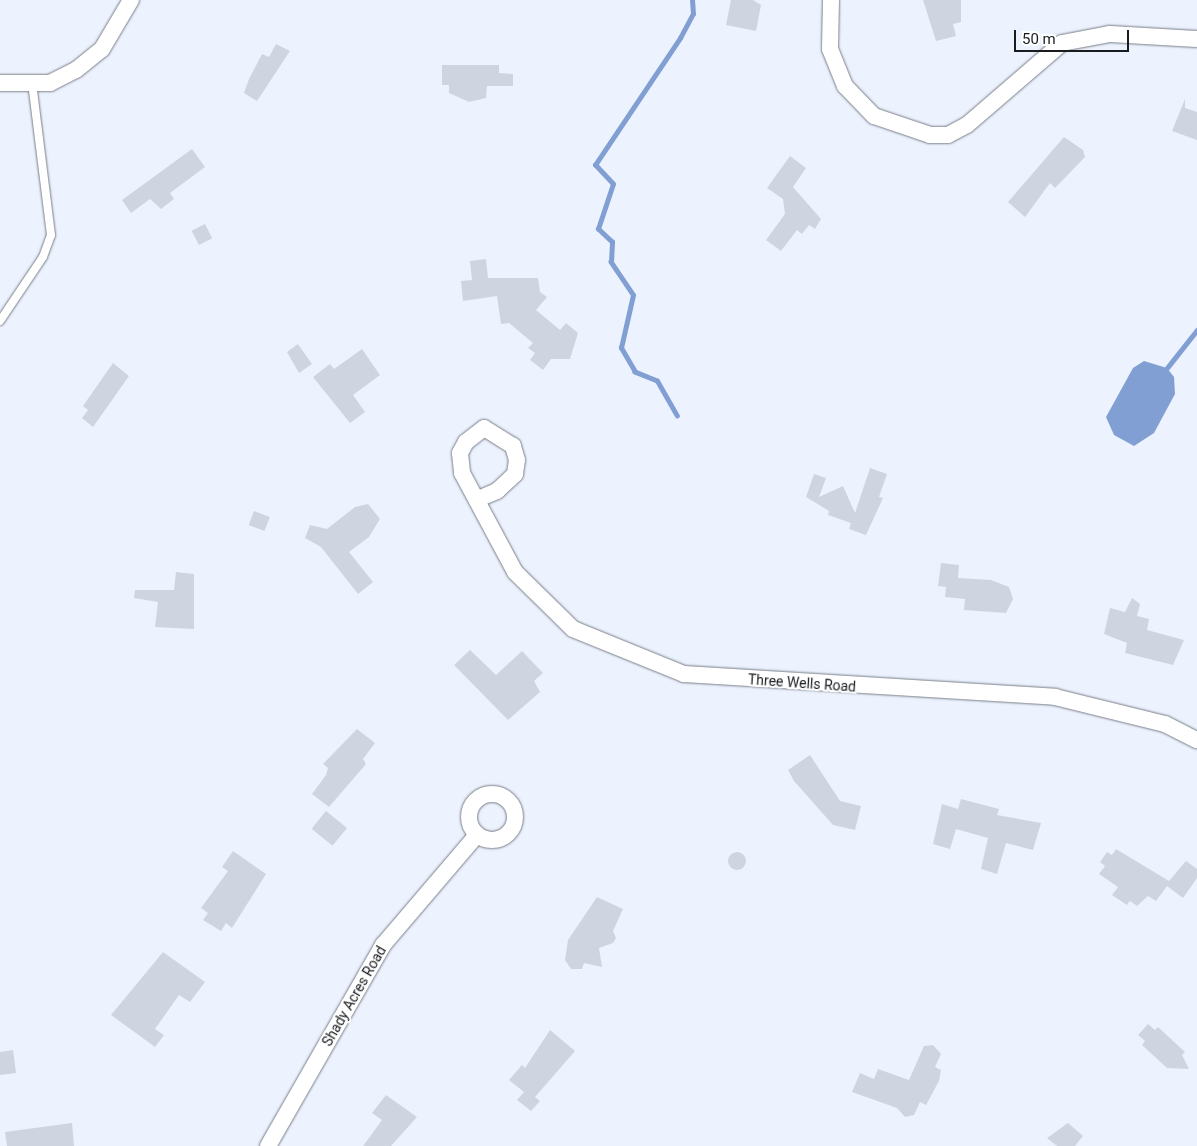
<!DOCTYPE html>
<html>
<head>
<meta charset="utf-8">
<style>
  body { margin:0 }
  #map { position:relative; width:1197px; height:1146px; overflow:hidden; background:#ecf3fe; font-family:Roboto,sans-serif }
  div>[style] { position:absolute }
  .water>* { inset:0; background:#829fd3 }
  .stream>* { height:4.5px; margin:-2.25px; padding:0 2.25px; transform-origin:2.25px; border-radius:2.25px; background:#829fd3 }
  .building>* { inset:0; background:#cfd5e0; transform-origin:0 0 }
  .round { border-radius:50% }
  .roads { filter:drop-shadow(0 0 1px #797e88) drop-shadow(0 0 1px #797e88) }
  .service>* { height:8px; margin:-4px; padding:0 4px; transform-origin:4px; border-radius:4px; background:#fff }
  .minor>* { height:16px; margin:-8px; padding:0 8px; transform-origin:8px; border-radius:8px; background:#fff }
  .minor>.ring { margin:-8px; padding:0; box-sizing:content-box; background:none; border:16px solid #fff; border-radius:50% }
  span { translate:-50% -50%; white-space:nowrap; text-align:center; line-height:1.15; -webkit-text-stroke:4px #fff; paint-order:stroke }
  .street-label { font-size:14px; color:#191b1f }
  .scale { position:absolute; left:1014px; top:30px; width:115px; height:22px; box-sizing:border-box; border:2px solid #191b1f; border-top:0; padding-left:6px; font-size:15px; line-height:18px; white-space:nowrap; color:#191b1f; -webkit-text-stroke:4px #fff; paint-order:stroke }
</style>
</head>
<body>
<div id="map">
  <div class="water">
    <div style="clip-path:polygon(1144px 361px,1167px 368px,1174px 377px,1175px 394px,1154px 433px,1134px 446px,1114px 435px,1106px 417px,1133px 368px)"></div>
  </div>
  <div class="stream">
    <div style="left:1167px;top:368px;width:48px;rotate:-51.7deg"></div>
    <div style="left:677px;top:416px;width:40px;rotate:-119.7deg"></div>
    <div style="left:657px;top:381px;width:24px;rotate:-158deg"></div>
    <div style="left:635px;top:372px;width:28px;rotate:-120deg"></div>
    <div style="left:621px;top:348px;width:54px;rotate:-77.2deg"></div>
    <div style="left:633px;top:295px;width:40px;rotate:-124deg"></div>
    <div style="left:611px;top:262px;width:20px;rotate:-87deg"></div>
    <div style="left:612px;top:242px;width:19px;rotate:-137deg"></div>
    <div style="left:598px;top:229px;width:47px;rotate:-71.6deg"></div>
    <div style="left:613px;top:184px;width:26px;rotate:-133deg"></div>
    <div style="left:595px;top:165px;width:153px;rotate:-56.2deg"></div>
    <div style="left:680px;top:38px;width:27px;rotate:-62deg"></div>
    <div style="left:693px;top:14px;width:14px;rotate:-94deg"></div>
  </div>
  <div class="building">
    <div style="clip-path:polygon(731px 0,753px 0,761px 5px,756px 31px,726px 25px)"></div>
    <div style="clip-path:polygon(923px 0,961px 0,961px 22px,953px 24px,956px 36px,936px 41px)"></div>
    <div style="clip-path:polygon(276px 44px,290px 51px,257px 101px,244px 93px,249px 79px,262px 54px,269px 57px)"></div>
    <div style="clip-path:polygon(442px 65px,499px 65px,499px 73px,513px 74px,513px 86px,487px 86px,486px 98px,469px 102px,449px 93px,449px 85px,442px 85px)"></div>
    <div style="clip-path:polygon(1185px 99px,1185px 108px,1197px 112px,1197px 140px,1172px 131px)"></div>
    <div style="clip-path:polygon(1064px 137px,1083px 150px,1085px 157px,1055px 188px,1050px 183px,1025px 217px,1008px 202px)"></div>
    <div style="clip-path:polygon(192px 149px,205px 167px,170px 193px,174px 199px,161px 209px,150px 199px,131px 213px,122px 200px)"></div>
    <div style="clip-path:polygon(790px 156px,806px 168px,793px 187px,821px 219px,815px 229px,809px 225px,802px 234px,797px 230px,781px 251px,766px 240px,785px 214px,783px 199px,767px 188px)"></div>
    <div style="left:205px;top:224px;width:16px;height:15px;rotate:63deg"></div>
    <div style="clip-path:polygon(486px 259px,488px 278px,538px 278px,540px 292px,547px 297px,536px 310px,560px 330px,566px 323px,578px 333px,570px 359px,551px 359px,543px 370px,530px 360px,535px 353px,528px 348px,533px 343px,509px 323px,501px 324px,497px 296px,463px 301px,461px 281px,472px 280px,470px 261px)"></div>
    <div style="clip-path:polygon(298px 344px,312px 364px,299px 373px,287px 352px)"></div>
    <div style="clip-path:polygon(362px 349px,380px 375px,353px 395px,365px 412px,350px 423px,313px 377px,330px 364px,334px 369px)"></div>
    <div style="clip-path:polygon(113px 363px,129px 376px,93px 427px,82px 418px,88px 410px,83px 406px)"></div>
    <div style="clip-path:polygon(870px 468px,887px 474px,879px 497px,883px 498px,866px 535px,849px 529px,851px 523px,828px 515px,829px 511px,806px 497px,814px 474px,826px 478px,819px 497px,843px 486px,855px 513px)"></div>
    <div style="clip-path:polygon(368px 504px,380px 519px,369px 537px,349px 552px,373px 582px,358px 594px,321px 547px,305px 538px,310px 525px,327px 529px,355px 507px)"></div>
    <div style="left:254px;top:511px;width:17px;height:15px;rotate:21deg"></div>
    <div style="clip-path:polygon(941px 563px,959px 565px,958px 578px,991px 580px,1009px 587px,1013px 599px,1006px 613px,964px 610px,965px 599px,945px 597px,946px 587px,938px 586px)"></div>
    <div style="clip-path:polygon(176px 572px,194px 574px,194px 629px,155px 627px,158px 602px,134px 598px,135px 590px,174px 590px)"></div>
    <div style="clip-path:polygon(1132px 598px,1140px 604px,1137px 616px,1149px 619px,1147px 630px,1184px 640px,1173px 665px,1125px 653px,1127px 643px,1104px 634px,1110px 608px,1125px 612px)"></div>
    <div style="clip-path:polygon(470px 650px,496px 675px,522px 651px,543px 673px,534px 681px,540px 692px,508px 720px,454px 665px)"></div>
    <div style="clip-path:polygon(357px 729px,375px 743px,363px 759px,366px 764px,329px 807px,312px 794px,326px 775px,328px 768px,323px 764px)"></div>
    <div style="clip-path:polygon(810px 755px,840px 801px,861px 806px,855px 830px,833px 825px,794px 781px,788px 770px)"></div>
    <div style="clip-path:polygon(961px 799px,999px 809px,997px 815px,1041px 823px,1033px 850px,1006px 843px,997px 874px,981px 869px,988px 838px,956px 829px,950px 849px,933px 844px,942px 804px,958px 809px)"></div>
    <div style="left:326px;top:811px;width:27px;height:23px;rotate:39deg"></div>
    <div style="clip-path:polygon(1116px 849px,1169px 881px,1186px 861px,1197px 869px,1197px 878px,1183px 898px,1167px 886px,1156px 901px,1148px 896px,1137px 906px,1130px 901px,1127px 905px,1112px 895px,1118px 887px,1099px 874px,1105px 866px,1100px 862px,1107px 852px,1112px 855px)"></div>
    <div style="clip-path:polygon(233px 851px,266px 874px,232px 928px,226px 923px,221px 931px,203px 920px,208px 913px,201px 908px,228px 871px,222px 867px)"></div>
    <div class="round" style="left:728px;top:852px;width:18px;height:18px"></div>
    <div style="clip-path:polygon(597px 897px,623px 909px,613px 931px,616px 938px,613px 943px,599px 948px,602px 967px,584px 963px,582px 969px,571px 969px,565px 960px,568px 940px)"></div>
    <div style="clip-path:polygon(163px 952px,205px 982px,190px 1002px,179px 995px,155px 1029px,164px 1035px,155px 1047px,111px 1015px)"></div>
    <div style="clip-path:polygon(1148px 1024px,1155px 1030px,1158px 1027px,1185px 1052px,1182px 1055px,1189px 1069px,1167px 1068px,1142px 1045px,1145px 1041px,1138px 1035px)"></div>
    <div style="clip-path:polygon(550px 1030px,575px 1051px,535px 1097px,540px 1101px,531px 1111px,517px 1100px,524px 1092px,509px 1080px,522px 1065px,525px 1068px)"></div>
    <div style="clip-path:polygon(933px 1045px,941px 1054px,935px 1067px,941px 1070px,939px 1081px,926px 1105px,920px 1102px,914px 1115px,905px 1117px,897px 1108px,852px 1092px,860px 1073px,874px 1079px,878px 1069px,909px 1080px,924px 1046px)"></div>
    <div style="clip-path:polygon(13px 1050px,16px 1073px,0 1075px,0 1052px)"></div>
    <div style="clip-path:polygon(386px 1095px,417px 1117px,391px 1146px,363px 1146px,382px 1120px,372px 1113px)"></div>
    <div style="clip-path:polygon(72px 1123px,74px 1146px,7px 1146px,5px 1132px)"></div>
    <div style="clip-path:polygon(1068px 1123px,1083px 1136px,1075px 1146px,1057px 1146px,1047px 1138px)"></div>
  </div>
  <div class="roads">
    <div class="service">
      <div style="left:0;top:321px;width:77px;rotate:-56.1deg"></div>
      <div style="left:43px;top:257px;width:23px;rotate:-70deg"></div>
      <div style="left:51px;top:235px;width:153px;rotate:-97.1deg"></div>
    </div>
    <div class="minor">
      <div style="left:831px;top:0;width:49px;rotate:91.2deg"></div>
      <div style="left:830px;top:49px;width:40px;rotate:68deg"></div>
      <div style="left:845px;top:86px;width:42px;rotate:46deg"></div>
      <div style="left:874px;top:116px;width:59px;rotate:18.7deg"></div>
      <div style="left:930px;top:135px;width:18px"></div>
      <div style="left:948px;top:135px;width:21px;rotate:-28deg"></div>
      <div style="left:967px;top:125px;width:125px;rotate:-40.8deg"></div>
      <div style="left:1062px;top:43px;width:49px;rotate:-10.6deg"></div>
      <div style="left:1110px;top:34px;width:87px;rotate:3.3deg"></div>
      <div style="left:0;top:83px;width:50px"></div>
      <div style="left:50px;top:83px;width:29px;rotate:-27deg"></div>
      <div style="left:76px;top:70px;width:33px;rotate:-39deg"></div>
      <div style="left:102px;top:49px;width:57px;rotate:-59.4deg"></div>
      <div style="left:478px;top:499px;width:21px;rotate:-23deg"></div>
      <div style="left:497px;top:491px;width:25px;rotate:-43deg"></div>
      <div style="left:515px;top:474px;width:14px;rotate:-82deg"></div>
      <div style="left:517px;top:460px;width:15px;rotate:-106deg"></div>
      <div style="left:513px;top:446px;width:34px;rotate:-148deg"></div>
      <div style="left:484px;top:428px;width:23px;rotate:142deg"></div>
      <div style="left:466px;top:442px;width:13px;rotate:119deg"></div>
      <div style="left:460px;top:453px;width:20px;rotate:84deg"></div>
      <div style="left:462px;top:473px;width:112px;rotate:61.8deg"></div>
      <div style="left:515px;top:572px;width:81px;rotate:44.5deg"></div>
      <div style="left:573px;top:629px;width:120px;rotate:22.1deg"></div>
      <div style="left:684px;top:674px;width:372px;rotate:3.5deg"></div>
      <div style="left:1055px;top:697px;width:113px;rotate:13.8deg"></div>
      <div style="left:1165px;top:724px;width:36px;rotate:27deg"></div>
      <div class="ring" style="left:469px;top:794px;width:30px;height:30px"></div>
      <div style="left:268px;top:1146px;width:232px;rotate:-60.2deg"></div>
      <div style="left:383px;top:945px;width:145px;rotate:-49.5deg"></div>
    </div>
  </div>
  <div class="street-label">
    <span style="left:802px;top:683px;rotate:4deg">Three Wells Road</span>
    <span style="left:354px;top:996px;rotate:-60deg">Shady Acres Road</span>
  </div>
  <div class="scale">50 m</div>
</div>
</body>
</html>
